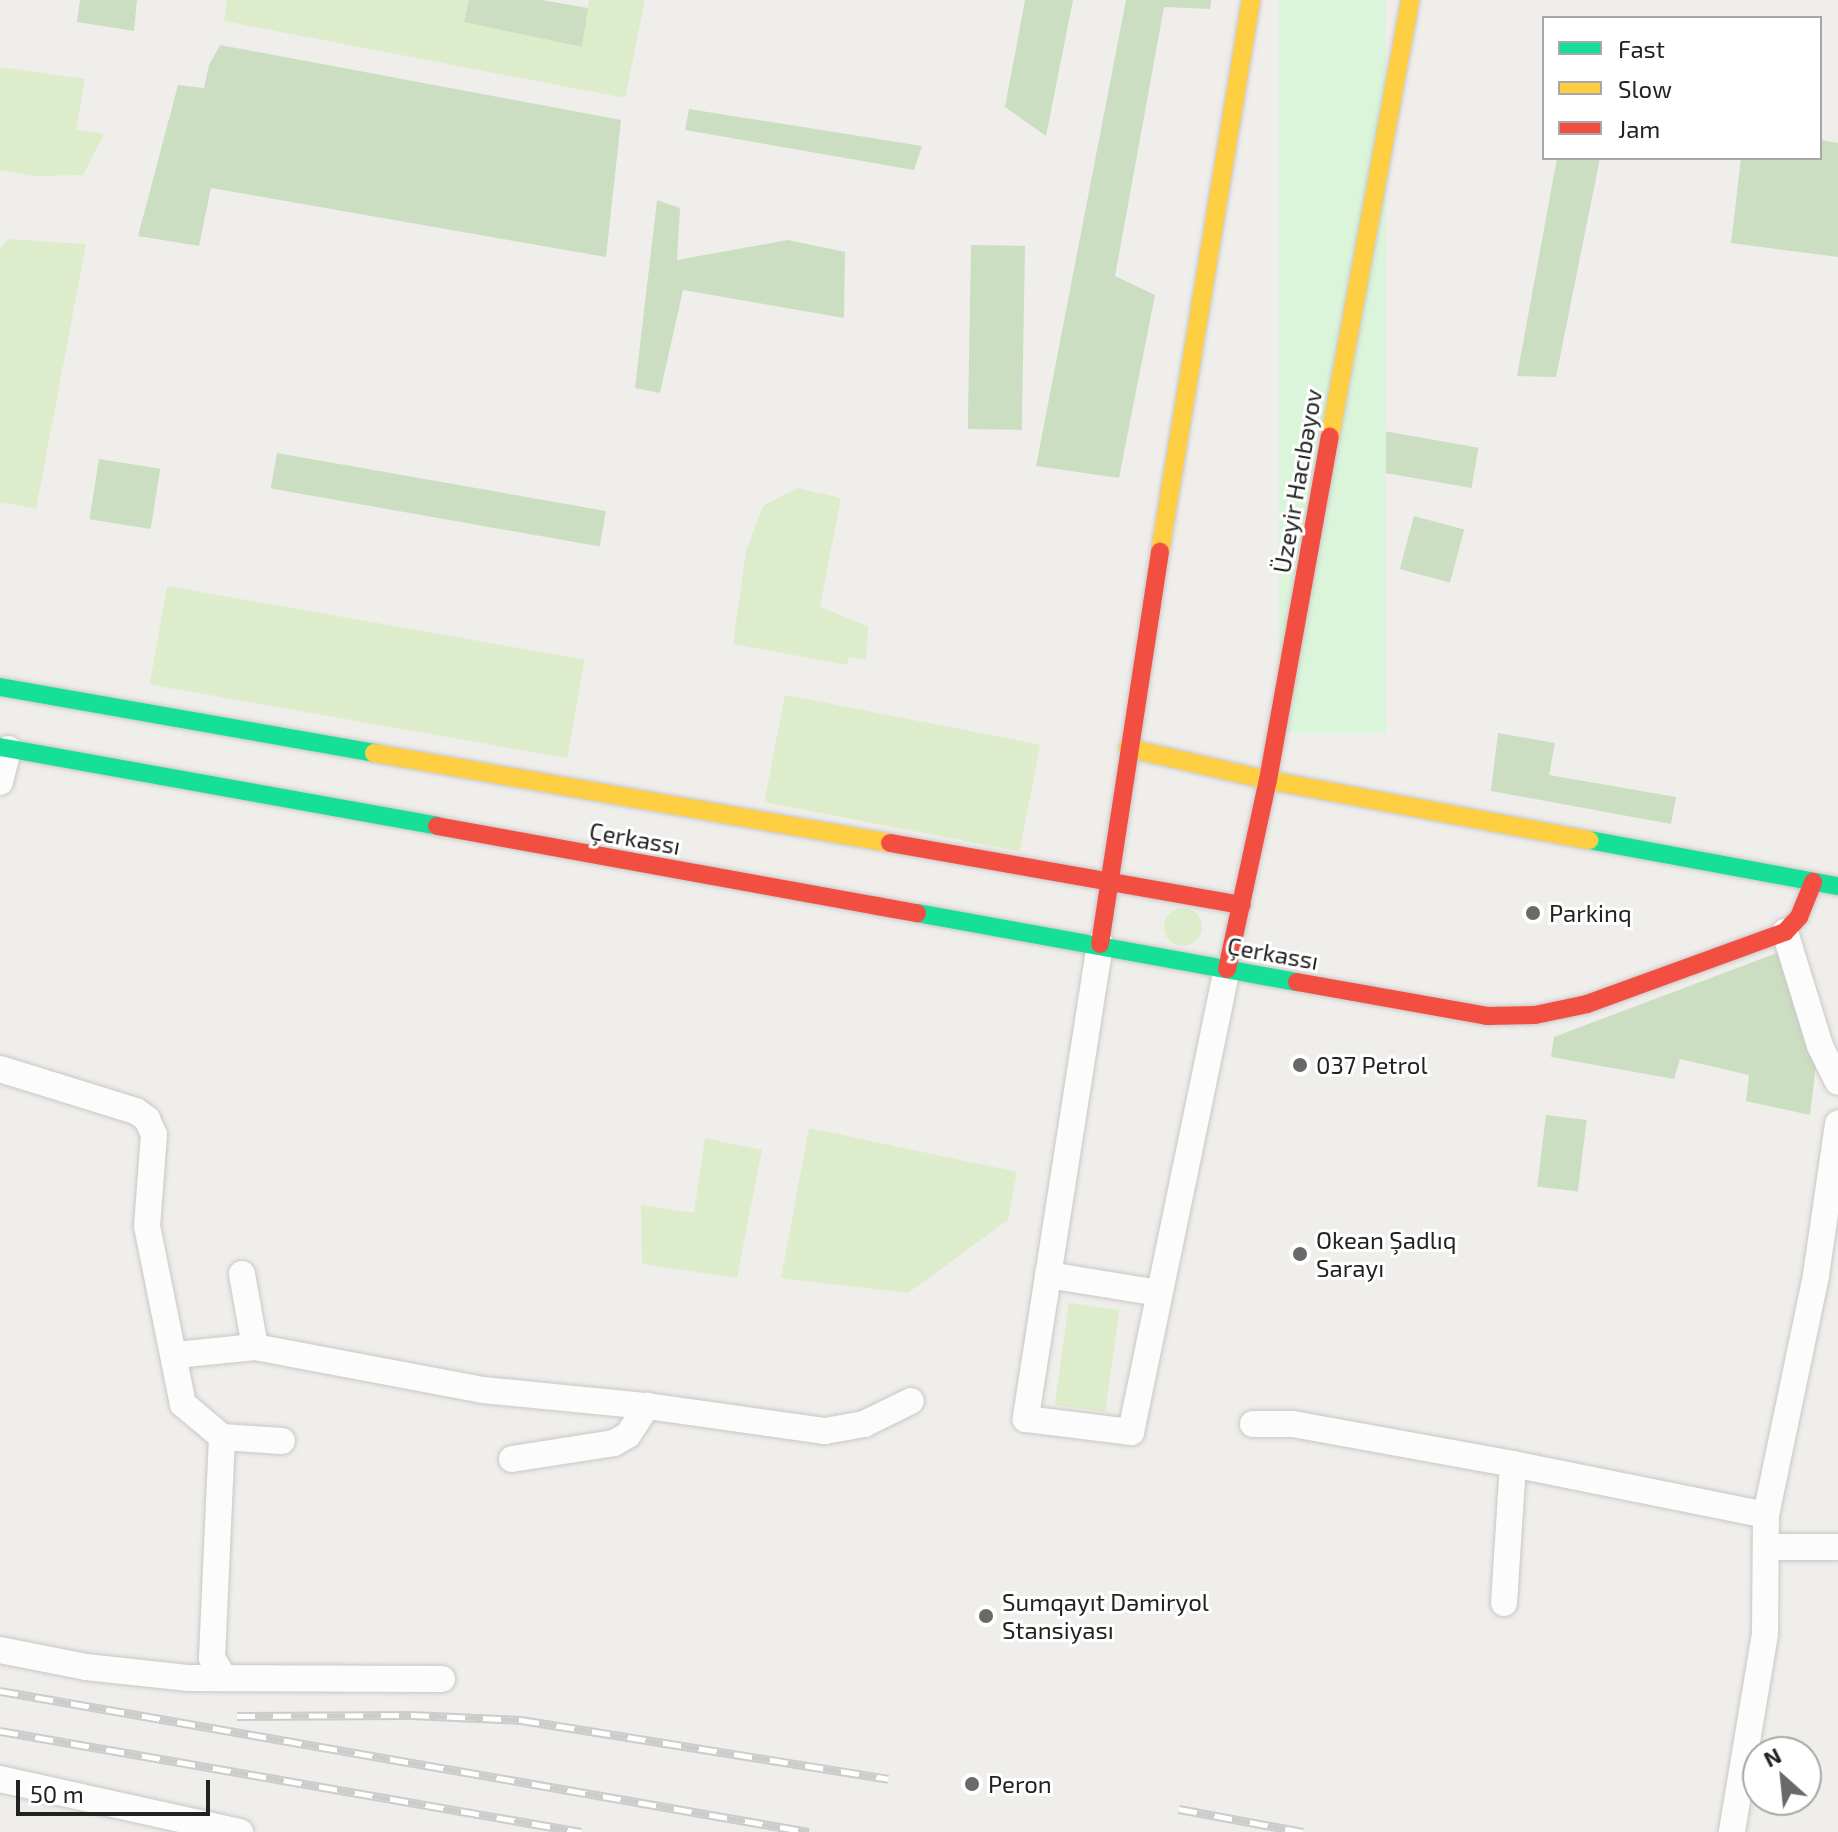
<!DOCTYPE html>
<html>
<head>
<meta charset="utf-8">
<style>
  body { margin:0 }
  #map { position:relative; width:1838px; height:1832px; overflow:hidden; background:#f0eeeb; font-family:"Exo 2",sans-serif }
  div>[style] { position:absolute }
  .grass>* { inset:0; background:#ddeccb; transform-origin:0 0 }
  .round { border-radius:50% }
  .forest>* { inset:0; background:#cbdec1; transform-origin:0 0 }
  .park>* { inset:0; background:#daf5da; transform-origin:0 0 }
  .roads { filter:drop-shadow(0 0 2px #c9c8c7) drop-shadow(0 0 2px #c9c8c7) }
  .street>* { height:26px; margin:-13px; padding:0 13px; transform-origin:13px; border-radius:13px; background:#fdfcfc }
  .fast>* { height:18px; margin:-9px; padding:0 9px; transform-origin:9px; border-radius:9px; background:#16e098 }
  .slow>* { height:18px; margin:-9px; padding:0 9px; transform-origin:9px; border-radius:9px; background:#ffcf43 }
  .jam>* { height:18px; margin:-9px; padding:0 9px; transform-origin:9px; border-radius:9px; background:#f24e42 }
  .rail>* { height:9px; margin-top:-4.5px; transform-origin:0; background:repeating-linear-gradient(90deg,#fff 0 18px,#ccc 0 36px); box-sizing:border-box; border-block:2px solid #ccc }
  .dots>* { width:22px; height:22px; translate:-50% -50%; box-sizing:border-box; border:4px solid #fff; border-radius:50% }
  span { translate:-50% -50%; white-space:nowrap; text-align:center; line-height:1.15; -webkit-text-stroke:6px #fff; paint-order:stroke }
  .street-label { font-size:24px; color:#222 }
  .poi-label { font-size:24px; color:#222 }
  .left { translate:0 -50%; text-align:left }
  .legend { position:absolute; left:1542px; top:16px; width:280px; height:144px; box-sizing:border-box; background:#fff; border:2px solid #a7a7a7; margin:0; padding:10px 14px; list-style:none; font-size:24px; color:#222 }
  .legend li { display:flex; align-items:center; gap:16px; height:40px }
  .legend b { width:40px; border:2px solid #a7a7a7 }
  .north { position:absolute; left:1742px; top:1736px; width:80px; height:80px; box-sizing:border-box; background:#fff; border:2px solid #a7a7a7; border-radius:50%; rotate:333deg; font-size:22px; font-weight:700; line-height:32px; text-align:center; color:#222 }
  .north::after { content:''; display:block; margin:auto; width:28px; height:36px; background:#6a6968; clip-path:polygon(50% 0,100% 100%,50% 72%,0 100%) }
  .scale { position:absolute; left:16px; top:1780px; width:194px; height:36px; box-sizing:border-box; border:4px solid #222; border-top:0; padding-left:10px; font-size:24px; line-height:28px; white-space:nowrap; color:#222; -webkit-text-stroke:6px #fff; paint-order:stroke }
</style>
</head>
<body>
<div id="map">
  <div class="grass">
    <div style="clip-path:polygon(227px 0,469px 0,464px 21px,582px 47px,589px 0,645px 0,625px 98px,224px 21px)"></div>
    <div style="clip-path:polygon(0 67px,85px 79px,76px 129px,104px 134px,83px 175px,34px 176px,0 170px)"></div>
    <div style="clip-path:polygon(8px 239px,86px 244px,36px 509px,0 502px,0 249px)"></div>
    <div style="clip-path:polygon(797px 488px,841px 498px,820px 607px,868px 626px,866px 660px,849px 657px,847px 665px,733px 644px,746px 551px,763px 506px)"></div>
    <div style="left:167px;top:586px;width:424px;height:100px;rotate:10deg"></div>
    <div style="left:785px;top:695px;width:260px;height:109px;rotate:11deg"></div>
    <div class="round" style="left:1164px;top:908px;width:38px;height:38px"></div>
    <div style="clip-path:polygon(809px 1128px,1017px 1172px,1008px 1220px,908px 1293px,781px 1278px)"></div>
    <div style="clip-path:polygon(705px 1138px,762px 1150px,737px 1278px,642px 1264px,641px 1205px,694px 1213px)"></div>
    <div style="left:1069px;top:1303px;width:51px;height:103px;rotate:8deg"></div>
  </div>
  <div class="forest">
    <div style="clip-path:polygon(80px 0,137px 0,134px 31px,77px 22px)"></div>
    <div style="clip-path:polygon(469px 0,542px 0,588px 8px,582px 47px,464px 22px)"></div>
    <div style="clip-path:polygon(1025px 0,1073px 0,1046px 136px,1005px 107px)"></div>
    <div style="clip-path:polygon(1126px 0,1211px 0,1210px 9px,1164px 7px,1115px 276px,1155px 295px,1119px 478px,1036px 466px)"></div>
    <div style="clip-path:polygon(220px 45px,621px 120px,606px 257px,211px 188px,199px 246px,138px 236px,178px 85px,204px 88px,209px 65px)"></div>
    <div style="clip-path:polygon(689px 109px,922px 146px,914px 170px,685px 130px)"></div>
    <div style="clip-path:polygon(1820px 140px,1838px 143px,1838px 257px,1731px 243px,1741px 158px,1820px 158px)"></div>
    <div style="clip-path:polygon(1557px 158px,1600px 158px,1556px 377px,1517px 376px)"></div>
    <div style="clip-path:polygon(657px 200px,680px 208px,677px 260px,788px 240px,845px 252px,844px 318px,683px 290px,660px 393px,635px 388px)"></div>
    <div style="left:971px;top:245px;width:54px;height:184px;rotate:1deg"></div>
    <div style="left:1384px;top:431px;width:96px;height:41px;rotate:10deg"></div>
    <div style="left:277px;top:453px;width:334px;height:36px;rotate:10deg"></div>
    <div style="left:99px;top:459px;width:62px;height:61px;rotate:9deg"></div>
    <div style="left:1414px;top:516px;width:52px;height:55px;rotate:15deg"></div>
    <div style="clip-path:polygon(1498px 733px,1555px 743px,1549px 775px,1676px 797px,1671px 824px,1491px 791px)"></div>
    <div style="clip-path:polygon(1777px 953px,1816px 1065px,1810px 1115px,1746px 1101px,1749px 1075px,1680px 1059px,1674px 1079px,1551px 1057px,1554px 1037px)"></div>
    <div style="left:1546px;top:1115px;width:41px;height:72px;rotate:7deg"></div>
  </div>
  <div class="park">
    <div style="left:1279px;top:0;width:107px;height:733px"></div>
  </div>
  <div class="roads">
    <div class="street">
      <div style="left:0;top:782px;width:34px;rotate:-76deg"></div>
      <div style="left:1785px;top:932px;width:119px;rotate:72.9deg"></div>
      <div style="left:1820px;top:1046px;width:40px;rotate:63.4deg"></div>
      <div style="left:1100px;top:944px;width:481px;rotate:98.9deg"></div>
      <div style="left:1026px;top:1419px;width:106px;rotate:7.1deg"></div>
      <div style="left:1131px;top:1432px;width:473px;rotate:-78.3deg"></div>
      <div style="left:0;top:1069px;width:142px;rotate:17.2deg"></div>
      <div style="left:136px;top:1111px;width:14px;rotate:36deg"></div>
      <div style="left:147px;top:1119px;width:17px;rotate:66deg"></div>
      <div style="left:154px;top:1135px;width:91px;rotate:94.4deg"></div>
      <div style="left:147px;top:1226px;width:182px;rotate:78.6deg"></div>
      <div style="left:183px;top:1404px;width:51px;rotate:40.2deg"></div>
      <div style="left:222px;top:1437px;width:60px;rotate:3.8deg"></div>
      <div style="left:242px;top:1274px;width:74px;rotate:79.9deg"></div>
      <div style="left:1048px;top:1275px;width:112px;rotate:9.2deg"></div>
      <div style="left:176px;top:1355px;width:79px;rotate:-5.8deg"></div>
      <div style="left:255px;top:1347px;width:232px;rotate:10.7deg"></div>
      <div style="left:483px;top:1390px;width:165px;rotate:5.6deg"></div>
      <div style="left:647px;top:1406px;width:180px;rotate:8deg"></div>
      <div style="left:825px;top:1431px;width:40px;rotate:-10deg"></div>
      <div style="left:864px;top:1424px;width:52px;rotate:-26.1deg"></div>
      <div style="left:1253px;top:1424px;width:40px"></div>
      <div style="left:1293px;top:1424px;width:224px;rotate:10.3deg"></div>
      <div style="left:1513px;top:1464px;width:258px;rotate:11.4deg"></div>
      <div style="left:1766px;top:1515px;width:119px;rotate:90.5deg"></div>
      <div style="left:1765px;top:1634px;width:201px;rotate:99.5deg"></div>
      <div style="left:222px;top:1437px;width:221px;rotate:92.6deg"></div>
      <div style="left:212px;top:1658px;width:23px;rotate:59deg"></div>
      <div style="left:512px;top:1459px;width:103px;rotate:-8.9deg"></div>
      <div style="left:614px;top:1443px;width:16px;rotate:-30deg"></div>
      <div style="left:628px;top:1435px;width:35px;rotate:-57deg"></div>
      <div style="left:1766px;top:1515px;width:245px;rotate:-78.2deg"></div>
      <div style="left:1816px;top:1275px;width:153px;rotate:-81.7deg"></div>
      <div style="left:1768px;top:1547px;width:70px"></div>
      <div style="left:1504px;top:1603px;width:139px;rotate:-86.3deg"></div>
      <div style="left:0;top:1650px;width:88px;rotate:11.2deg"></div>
      <div style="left:86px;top:1667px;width:104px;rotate:6.1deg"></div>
      <div style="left:189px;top:1678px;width:253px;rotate:0.2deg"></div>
      <div style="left:0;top:1779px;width:246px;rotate:12.5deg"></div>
    </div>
    <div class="fast">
      <div style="left:0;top:687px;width:380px;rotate:10deg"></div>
      <div style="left:0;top:747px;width:444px;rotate:10.2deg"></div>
      <div style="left:1589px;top:840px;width:253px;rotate:10.5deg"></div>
      <div style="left:917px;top:913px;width:386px;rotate:10.3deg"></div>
    </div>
    <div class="slow">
      <div style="left:1330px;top:437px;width:444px;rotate:-79.6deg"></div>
      <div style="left:1160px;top:552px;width:559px;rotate:-80.64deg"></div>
      <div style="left:1128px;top:748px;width:144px;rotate:12.9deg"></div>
      <div style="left:1268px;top:780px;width:327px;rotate:10.6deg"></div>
      <div style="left:374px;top:753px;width:524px;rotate:9.89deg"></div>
    </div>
    <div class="jam">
      <div style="left:437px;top:826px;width:488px;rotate:10.3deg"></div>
      <div style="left:890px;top:843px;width:357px;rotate:10deg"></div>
      <div style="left:1100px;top:944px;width:397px;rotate:-81.3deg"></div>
      <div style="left:1227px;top:969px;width:193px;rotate:-77.8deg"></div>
      <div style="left:1268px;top:780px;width:349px;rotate:-79.8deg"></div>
      <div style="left:1297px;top:982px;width:193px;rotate:10.1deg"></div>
      <div style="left:1487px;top:1016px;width:48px;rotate:-1.2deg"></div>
      <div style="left:1535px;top:1015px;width:53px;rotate:-11.9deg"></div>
      <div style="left:1587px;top:1004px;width:211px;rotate:-20deg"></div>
      <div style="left:1785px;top:932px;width:21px;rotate:-47deg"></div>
      <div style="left:1799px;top:917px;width:38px;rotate:-68deg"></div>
    </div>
  </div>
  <div class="rail">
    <div style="left:0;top:1691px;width:821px;rotate:9.89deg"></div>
    <div style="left:237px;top:1716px;width:174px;rotate:-0.3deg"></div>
    <div style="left:411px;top:1715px;width:110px;rotate:2.6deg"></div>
    <div style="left:521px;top:1720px;width:372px;rotate:9.1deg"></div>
    <div style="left:0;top:1731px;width:590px;rotate:9.86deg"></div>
    <div style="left:1179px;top:1809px;width:126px;rotate:10.5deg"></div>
  </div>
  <div class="dots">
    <div style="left:1533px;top:913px;background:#6a6968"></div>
    <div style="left:1300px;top:1065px;background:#6a6968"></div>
    <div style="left:1300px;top:1254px;background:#6a6968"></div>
    <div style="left:986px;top:1616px;background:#6a6968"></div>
    <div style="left:972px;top:1784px;background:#6a6968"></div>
  </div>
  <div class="street-label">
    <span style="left:1297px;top:481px;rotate:-80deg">Üzeyir Hacıbəyov</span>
    <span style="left:635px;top:838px;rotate:10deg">Çerkassı</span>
    <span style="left:1273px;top:953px;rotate:10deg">Çerkassı</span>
  </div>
  <div class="poi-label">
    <span class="left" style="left:1549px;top:913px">Parkinq</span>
    <span class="left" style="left:1316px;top:1065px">037 Petrol</span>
    <span class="left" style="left:1316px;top:1254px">Okean Şadlıq<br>Sarayı</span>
    <span class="left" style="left:1002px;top:1616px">Sumqayıt Dəmiryol<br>Stansiyası</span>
    <span class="left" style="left:988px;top:1784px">Peron</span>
  </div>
  <ul class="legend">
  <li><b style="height:10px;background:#16e098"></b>Fast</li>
  <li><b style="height:10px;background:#ffcf43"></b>Slow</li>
  <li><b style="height:10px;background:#f24e42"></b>Jam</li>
  </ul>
  <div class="north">N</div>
  <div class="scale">50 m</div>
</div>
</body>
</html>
